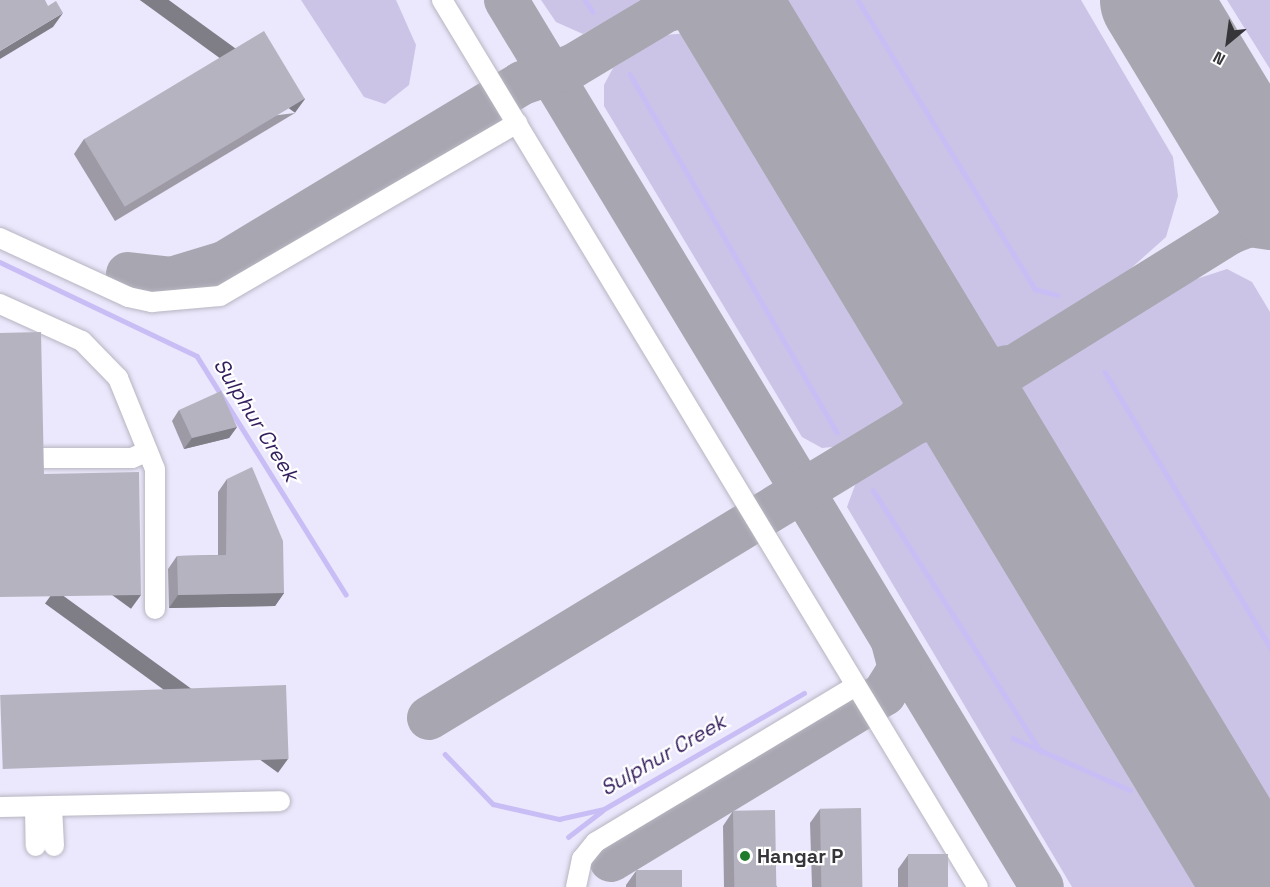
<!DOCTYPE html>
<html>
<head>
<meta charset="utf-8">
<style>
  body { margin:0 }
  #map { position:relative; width:1270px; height:887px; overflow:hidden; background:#f3f1fe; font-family:"Space Grotesk",sans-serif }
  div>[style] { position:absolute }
  .built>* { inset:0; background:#ebe7fc; transform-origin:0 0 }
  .green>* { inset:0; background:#cbc4e6 }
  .stream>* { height:4.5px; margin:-2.25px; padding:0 2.25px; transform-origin:2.25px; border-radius:2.25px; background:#c9bdf5 }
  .taxiway>* { height:44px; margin:-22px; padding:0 22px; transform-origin:22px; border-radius:22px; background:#a8a6b0 }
  .runway>* { height:110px; margin:-55px; padding:0 55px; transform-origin:55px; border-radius:55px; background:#a8a6b0 }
  .roads { filter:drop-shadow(0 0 2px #b7b5c1) drop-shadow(0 0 2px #b7b5c1) }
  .minor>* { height:20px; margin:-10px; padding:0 10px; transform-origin:10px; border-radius:10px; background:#fff }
  .wall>* { inset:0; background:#9d9aa5 }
  .shaded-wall>* { inset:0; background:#7f7d86; transform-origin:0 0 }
  .building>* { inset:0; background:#b6b3c0; transform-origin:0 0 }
  .dots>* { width:16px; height:16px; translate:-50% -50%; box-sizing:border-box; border:3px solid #fff; border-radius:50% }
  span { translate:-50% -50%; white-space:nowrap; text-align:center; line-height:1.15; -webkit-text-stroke:4.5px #fff; paint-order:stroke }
  .poi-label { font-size:20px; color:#36353a; font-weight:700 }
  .left { translate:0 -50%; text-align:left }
  .water-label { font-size:21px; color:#331d5d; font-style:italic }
  .north { position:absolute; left:1198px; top:12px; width:60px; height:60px; -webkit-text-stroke:4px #fff; paint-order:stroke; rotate:209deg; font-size:16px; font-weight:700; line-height:24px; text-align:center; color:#36353a }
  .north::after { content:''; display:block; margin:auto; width:21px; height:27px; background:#36353a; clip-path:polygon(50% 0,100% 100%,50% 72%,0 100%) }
</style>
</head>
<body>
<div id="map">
  <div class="built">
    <div style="left:0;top:0;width:1270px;height:887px"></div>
  </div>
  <div class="green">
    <div style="clip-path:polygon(301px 0,396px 0,416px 45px,409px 85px,385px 104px,364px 97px)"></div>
    <div style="clip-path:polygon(541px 0,645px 0,583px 34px,556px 22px)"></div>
    <div style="clip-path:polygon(769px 0,1081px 0,1173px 157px,1178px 196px,1166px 237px,1119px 279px,1004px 348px,984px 347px)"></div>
    <div style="clip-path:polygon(1227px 0,1270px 0,1270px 69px)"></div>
    <div style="clip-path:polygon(688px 33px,709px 47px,910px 380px,912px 394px,906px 405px,841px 446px,822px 448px,802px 437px,604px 106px,604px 85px,613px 68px,665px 35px)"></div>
    <div style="clip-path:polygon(1227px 269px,1252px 282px,1270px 312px,1270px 832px,1016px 402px,1020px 386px,1033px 373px,1184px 283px)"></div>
    <div style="clip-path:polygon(926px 437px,941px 440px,1213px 887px,1072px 887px,847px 507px,858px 477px)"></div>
  </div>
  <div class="stream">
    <div style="left:585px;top:0;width:14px;rotate:56deg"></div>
    <div style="left:858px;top:0;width:339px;rotate:58.5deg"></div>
    <div style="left:1035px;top:289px;width:23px;rotate:15deg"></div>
    <div style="left:630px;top:74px;width:414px;rotate:60deg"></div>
    <div style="left:0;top:262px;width:218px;rotate:25.5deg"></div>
    <div style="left:197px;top:356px;width:281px;rotate:58deg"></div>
    <div style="left:1105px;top:372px;width:321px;rotate:59deg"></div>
    <div style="left:873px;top:490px;width:311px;rotate:57.3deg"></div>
    <div style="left:1013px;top:738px;width:128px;rotate:24deg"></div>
    <div style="left:445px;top:754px;width:69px;rotate:46.2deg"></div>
    <div style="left:493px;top:804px;width:68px;rotate:12.8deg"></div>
    <div style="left:559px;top:819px;width:46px;rotate:-12.5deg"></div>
    <div style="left:604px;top:809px;width:231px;rotate:-30.1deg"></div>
    <div style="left:568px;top:837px;width:43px;rotate:-37.4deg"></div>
  </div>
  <div class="taxiway">
    <div style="left:506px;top:0;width:1036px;rotate:58.86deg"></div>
    <div style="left:678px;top:0;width:15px;rotate:138deg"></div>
    <div style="left:667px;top:10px;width:29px;rotate:-12deg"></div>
    <div style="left:695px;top:4px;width:31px;rotate:21deg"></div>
    <div style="left:724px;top:15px;width:100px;rotate:54.7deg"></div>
    <div style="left:782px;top:97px;width:82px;rotate:-119.1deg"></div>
    <div style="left:742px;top:25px;width:26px;rotate:-103deg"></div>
    <div style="left:1270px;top:171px;width:25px;rotate:-135deg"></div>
    <div style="left:1252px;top:153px;width:146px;rotate:-122.7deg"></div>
    <div style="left:1173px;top:30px;width:162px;rotate:60.7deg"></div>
    <div style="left:1252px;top:171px;width:34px;rotate:88deg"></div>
    <div style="left:1253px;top:205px;width:35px;rotate:129deg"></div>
    <div style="left:1231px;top:232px;width:19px;rotate:-21deg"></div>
    <div style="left:1249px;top:225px;width:21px;rotate:8deg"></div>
    <div style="left:128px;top:274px;width:43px;rotate:6.6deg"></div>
    <div style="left:171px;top:279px;width:55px;rotate:-16.8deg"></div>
    <div style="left:224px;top:263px;width:348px;rotate:-31.1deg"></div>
    <div style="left:522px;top:83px;width:54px;rotate:-18.4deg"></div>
    <div style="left:573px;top:66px;width:109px;rotate:-30.8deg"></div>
    <div style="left:1008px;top:367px;width:27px;rotate:167deg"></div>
    <div style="left:982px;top:373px;width:34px;rotate:-157deg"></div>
    <div style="left:951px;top:360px;width:100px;rotate:-126.1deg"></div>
    <div style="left:892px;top:279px;width:96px;rotate:62.1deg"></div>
    <div style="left:937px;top:364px;width:35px;rotate:95deg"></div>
    <div style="left:934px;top:399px;width:29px;rotate:128deg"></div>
    <div style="left:916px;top:422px;width:28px;rotate:-13deg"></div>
    <div style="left:943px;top:416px;width:28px;rotate:18deg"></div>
    <div style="left:970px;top:425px;width:22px;rotate:43deg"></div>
    <div style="left:986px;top:440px;width:77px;rotate:56.7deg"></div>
    <div style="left:1028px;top:504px;width:80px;rotate:-118.5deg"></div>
    <div style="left:990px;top:434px;width:26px;rotate:-101deg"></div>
    <div style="left:985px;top:408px;width:29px;rotate:-74deg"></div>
    <div style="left:993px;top:380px;width:280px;rotate:-31.9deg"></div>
    <div style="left:429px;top:718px;width:570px;rotate:-31.29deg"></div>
    <div style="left:611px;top:860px;width:320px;rotate:-31.3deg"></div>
    <div style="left:884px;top:694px;width:31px;rotate:-58deg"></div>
    <div style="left:900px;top:668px;width:28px;rotate:-105deg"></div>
  </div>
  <div class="runway">
    <div style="left:724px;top:0;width:1036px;rotate:58.9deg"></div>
    <div style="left:1155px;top:0;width:222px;rotate:58.8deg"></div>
  </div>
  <div class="roads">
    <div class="minor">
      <div style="left:442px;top:0;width:1036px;rotate:58.86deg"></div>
      <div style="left:0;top:238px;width:141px;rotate:24.7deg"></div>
      <div style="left:128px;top:297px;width:25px;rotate:12deg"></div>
      <div style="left:152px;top:302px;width:68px;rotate:-5deg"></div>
      <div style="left:220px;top:296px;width:344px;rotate:-30.2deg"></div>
      <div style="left:0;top:304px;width:90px;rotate:24.3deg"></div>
      <div style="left:82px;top:341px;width:52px;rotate:45.8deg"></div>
      <div style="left:118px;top:378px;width:98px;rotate:67.9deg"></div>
      <div style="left:155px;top:469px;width:140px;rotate:90deg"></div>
      <div style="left:43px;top:458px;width:89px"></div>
      <div style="left:132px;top:458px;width:17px;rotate:-24deg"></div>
      <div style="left:52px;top:806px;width:40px;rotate:87.1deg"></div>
      <div style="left:0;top:807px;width:280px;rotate:-1.2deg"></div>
      <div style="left:35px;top:807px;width:39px;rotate:89deg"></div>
      <div style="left:576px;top:887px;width:29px;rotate:-78deg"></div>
      <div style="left:582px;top:859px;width:22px;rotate:-51deg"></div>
      <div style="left:596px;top:842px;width:303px;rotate:-31deg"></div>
    </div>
  </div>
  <div class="wall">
    <div style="clip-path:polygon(295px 113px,115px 221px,74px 154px,84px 139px)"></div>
    <div style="clip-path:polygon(179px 410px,237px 427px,229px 438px,184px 449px,172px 421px)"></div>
    <div style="clip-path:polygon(227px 479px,284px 593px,275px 606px,169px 608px,168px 569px,177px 556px,218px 555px,218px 492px)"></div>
    <div style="clip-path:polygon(820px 809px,862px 887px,812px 887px,810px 823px)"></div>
    <div style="clip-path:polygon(733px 811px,777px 887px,724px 887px,723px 826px)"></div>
    <div style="clip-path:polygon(908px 855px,948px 887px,898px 887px,898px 869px)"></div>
    <div style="clip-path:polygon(636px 871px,682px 887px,626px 887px,626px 885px)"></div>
  </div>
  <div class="shaded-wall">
    <div style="clip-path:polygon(63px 13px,53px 27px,0 59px,0 51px)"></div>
    <div style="left:305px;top:99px;width:17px;height:210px;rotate:126deg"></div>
    <div style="clip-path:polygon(237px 427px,229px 438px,184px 449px,192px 438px)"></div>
    <div style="clip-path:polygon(284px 593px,275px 606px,169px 608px,178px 595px)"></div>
    <div style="left:141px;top:595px;width:17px;height:141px;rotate:126deg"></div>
    <div style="left:288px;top:759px;width:17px;height:288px;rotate:126deg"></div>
  </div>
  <div class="building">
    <div style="clip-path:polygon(0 0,45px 0,48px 6px,56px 1px,63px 13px,0 51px)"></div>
    <div style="left:264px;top:31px;width:79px;height:210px;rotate:59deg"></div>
    <div style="clip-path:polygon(41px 332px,44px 474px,139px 472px,141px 595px,0 597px,0 333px)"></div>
    <div style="clip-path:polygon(221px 391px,237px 427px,192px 438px,179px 410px)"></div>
    <div style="clip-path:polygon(252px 467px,283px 541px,284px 593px,178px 595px,177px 556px,226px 555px,227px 479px)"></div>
    <div style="left:286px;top:685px;width:74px;height:286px;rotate:88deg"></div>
    <div style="left:861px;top:808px;width:79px;height:41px;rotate:89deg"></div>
    <div style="left:775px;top:810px;width:77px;height:42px;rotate:89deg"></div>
    <div style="left:948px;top:854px;width:33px;height:40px;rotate:90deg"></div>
    <div style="left:682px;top:870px;width:17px;height:46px;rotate:90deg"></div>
  </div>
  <div class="dots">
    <div style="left:745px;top:856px;background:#1f7b2b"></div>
  </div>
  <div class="poi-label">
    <span class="left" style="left:757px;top:856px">Hangar P</span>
  </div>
  <div class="water-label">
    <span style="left:256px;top:420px;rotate:58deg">Sulphur Creek</span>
    <span style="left:663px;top:755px;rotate:-30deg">Sulphur Creek</span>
  </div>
  <div class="north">N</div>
</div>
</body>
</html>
